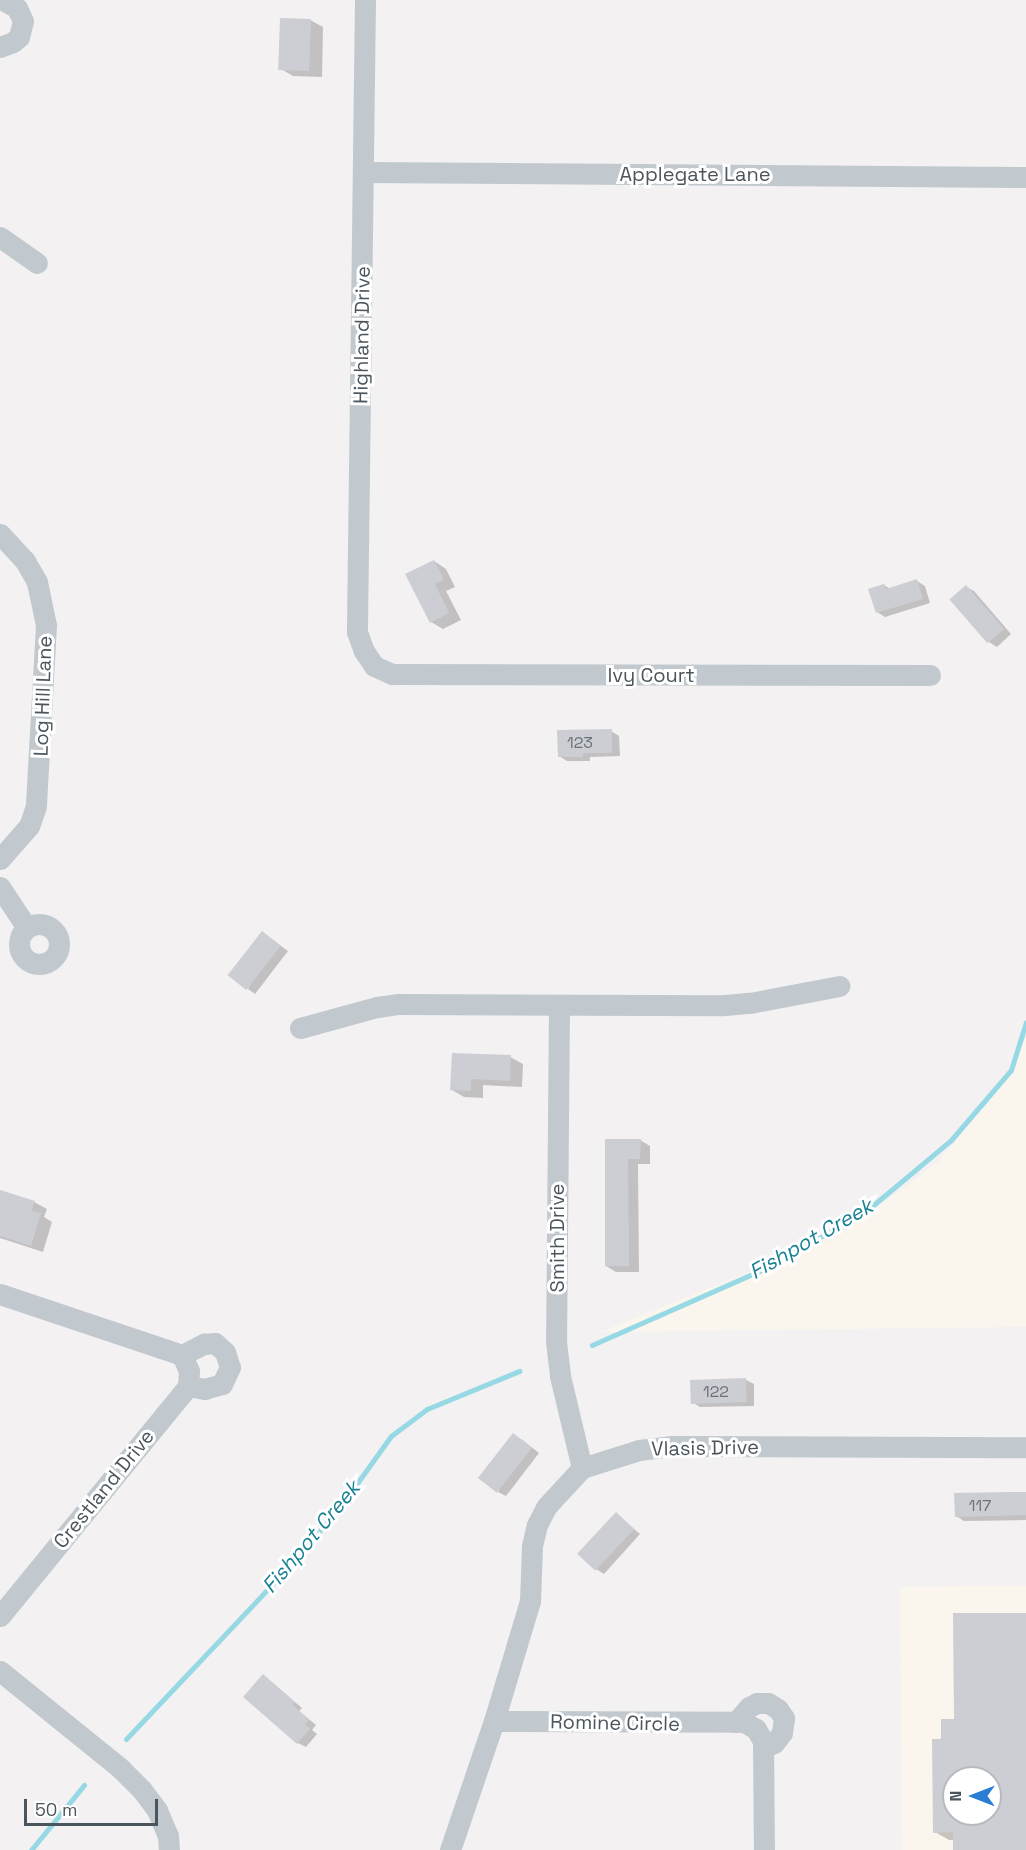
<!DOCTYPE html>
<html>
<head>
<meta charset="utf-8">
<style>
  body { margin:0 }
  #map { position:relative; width:1026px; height:1850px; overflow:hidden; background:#f3f1f1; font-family:"Space Grotesk",sans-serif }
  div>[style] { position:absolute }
  .commercial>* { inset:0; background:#fbf6ed }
  .shadow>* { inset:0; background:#0003 }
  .stream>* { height:5px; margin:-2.5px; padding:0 2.5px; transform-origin:2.5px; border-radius:2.5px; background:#96d9e5 }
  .building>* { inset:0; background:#ccced3; transform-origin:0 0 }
  .minor>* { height:21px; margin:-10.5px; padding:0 10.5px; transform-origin:10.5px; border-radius:10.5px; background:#c1c9ce }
  .minor>.ring { margin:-10.5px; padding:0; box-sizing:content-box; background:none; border:21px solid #c1c9ce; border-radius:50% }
  span { translate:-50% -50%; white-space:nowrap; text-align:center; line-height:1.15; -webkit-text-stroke:6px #fff; paint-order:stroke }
  .number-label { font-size:16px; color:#6b737a }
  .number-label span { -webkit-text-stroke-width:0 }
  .street-label { font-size:20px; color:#4b555d }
  .water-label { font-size:21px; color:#188193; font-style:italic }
  .north { position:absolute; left:942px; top:1766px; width:60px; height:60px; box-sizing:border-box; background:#fff; border:2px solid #b7bbbe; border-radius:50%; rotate:270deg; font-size:16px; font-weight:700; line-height:24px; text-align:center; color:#4b555d }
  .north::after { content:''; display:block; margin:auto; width:21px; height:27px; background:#2a7fd5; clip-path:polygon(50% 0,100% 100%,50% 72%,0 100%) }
  .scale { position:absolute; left:24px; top:1799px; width:134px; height:27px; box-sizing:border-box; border:3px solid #4b555d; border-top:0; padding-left:8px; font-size:18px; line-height:21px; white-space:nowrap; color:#4b555d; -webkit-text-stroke:4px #fff; paint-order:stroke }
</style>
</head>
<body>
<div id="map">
  <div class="commercial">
    <div style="clip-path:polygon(1026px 1038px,1026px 1327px,600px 1332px,837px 1237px,937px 1163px,1002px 1086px)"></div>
    <div style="clip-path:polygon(evenodd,1026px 1586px,1026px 1850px,902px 1850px,900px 1587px,1026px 1586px,954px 1778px,990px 1778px,990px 1814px,954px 1814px,954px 1778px)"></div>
  </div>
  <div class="shadow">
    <div style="clip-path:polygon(310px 20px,323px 27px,322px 77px,293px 76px,281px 69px)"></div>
    <div style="clip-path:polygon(434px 561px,446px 569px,455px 587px,446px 591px,461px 620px,443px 629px,431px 622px)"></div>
    <div style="clip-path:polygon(917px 581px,925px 586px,930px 603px,885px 617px,877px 612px,884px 585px,890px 589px)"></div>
    <div style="clip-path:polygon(966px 587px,974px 591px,1011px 634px,997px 647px,989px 642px)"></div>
    <div style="clip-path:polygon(611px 731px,619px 736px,620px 756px,590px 757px,590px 761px,567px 761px,559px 756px)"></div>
    <div style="clip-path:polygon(270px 938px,288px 951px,255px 994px,248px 989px)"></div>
    <div style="clip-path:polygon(510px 1057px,523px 1064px,522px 1087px,483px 1085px,483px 1098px,464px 1097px,452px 1090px)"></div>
    <div style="clip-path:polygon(607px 1140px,640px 1140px,650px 1146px,650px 1164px,638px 1164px,639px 1272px,616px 1272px,606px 1266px)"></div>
    <div style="clip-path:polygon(0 1191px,34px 1202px,47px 1209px,44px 1217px,52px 1222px,43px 1252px,0 1238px)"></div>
    <div style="clip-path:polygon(746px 1380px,754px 1384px,754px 1406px,700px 1407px,692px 1402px)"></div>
    <div style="clip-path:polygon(521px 1439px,539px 1453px,506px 1496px,498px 1492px)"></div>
    <div style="clip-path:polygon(1026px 1494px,1026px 1520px,964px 1521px,956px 1516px)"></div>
    <div style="clip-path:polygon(616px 1514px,640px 1534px,604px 1574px,596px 1569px)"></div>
    <div style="clip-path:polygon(evenodd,1026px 1614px,1026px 1850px,955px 1850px,955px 1840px,949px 1840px,935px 1832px,943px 1740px,1026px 1614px,954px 1778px,990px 1778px,990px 1814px,954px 1814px,954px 1778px)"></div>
    <div style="clip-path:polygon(264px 1676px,302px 1708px,299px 1711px,316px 1725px,312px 1730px,317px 1734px,306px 1747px,298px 1743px)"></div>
  </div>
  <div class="stream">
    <div style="left:592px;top:1345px;width:183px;rotate:-23.9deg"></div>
    <div style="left:759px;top:1271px;width:121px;rotate:-29.1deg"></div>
    <div style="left:865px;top:1212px;width:112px;rotate:-39.9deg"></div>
    <div style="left:951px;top:1140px;width:92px;rotate:-49.4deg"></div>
    <div style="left:1011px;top:1070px;width:50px;rotate:-72.6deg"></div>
    <div style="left:126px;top:1739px;width:246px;rotate:-46.6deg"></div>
    <div style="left:295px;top:1560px;width:75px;rotate:-49.9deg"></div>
    <div style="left:343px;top:1503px;width:82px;rotate:-54.4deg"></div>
    <div style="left:391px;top:1436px;width:45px;rotate:-36.9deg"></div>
    <div style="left:427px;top:1409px;width:100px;rotate:-22.4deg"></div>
    <div style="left:31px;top:1850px;width:84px;rotate:-50.8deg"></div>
  </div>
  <div class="building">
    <div style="left:280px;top:18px;width:31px;height:52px;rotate:2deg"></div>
    <div style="clip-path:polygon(434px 560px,444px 580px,435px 584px,449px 613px,430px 623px,405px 574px)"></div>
    <div style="clip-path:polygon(917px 579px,923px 599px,876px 613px,868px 589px,884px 584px,886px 589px)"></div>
    <div style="left:966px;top:585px;width:58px;height:22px;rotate:49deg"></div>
    <div style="clip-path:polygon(612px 729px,612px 753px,583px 753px,583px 757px,558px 757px,557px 730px)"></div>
    <div style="left:262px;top:931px;width:24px;height:56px;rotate:38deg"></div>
    <div style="clip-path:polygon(452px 1053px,511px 1055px,510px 1081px,471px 1079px,471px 1091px,450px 1090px)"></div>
    <div style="clip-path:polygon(605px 1139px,641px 1139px,640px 1159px,628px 1159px,629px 1266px,605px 1266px)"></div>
    <div style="clip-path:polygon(0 1190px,35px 1201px,32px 1211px,41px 1213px,31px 1246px,0 1236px)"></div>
    <div style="left:746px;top:1378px;width:24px;height:56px;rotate:88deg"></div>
    <div style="left:513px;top:1433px;width:24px;height:57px;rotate:38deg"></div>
    <div style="clip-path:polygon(1010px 1492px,1026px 1492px,1026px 1515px,955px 1517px,954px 1493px)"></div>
    <div style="left:616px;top:1512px;width:25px;height:57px;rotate:43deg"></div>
    <div style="clip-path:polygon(evenodd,953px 1613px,1026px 1613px,1026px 1850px,953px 1850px,953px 1832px,933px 1833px,932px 1739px,941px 1739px,941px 1719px,954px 1719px,953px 1613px,954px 1778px,990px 1778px,990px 1814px,954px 1814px,954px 1778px)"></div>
    <div style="clip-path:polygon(263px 1674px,295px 1702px,293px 1705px,309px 1720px,305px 1724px,310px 1729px,297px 1744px,243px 1697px)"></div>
  </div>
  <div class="minor">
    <div style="left:365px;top:0;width:632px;rotate:90.73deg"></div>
    <div style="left:357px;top:632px;width:20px;rotate:70deg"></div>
    <div style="left:364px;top:651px;width:18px;rotate:56deg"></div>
    <div style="left:374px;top:666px;width:20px;rotate:24deg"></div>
    <div style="left:392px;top:674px;width:538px;rotate:0.11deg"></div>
    <div style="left:0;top:47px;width:14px;rotate:-21deg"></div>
    <div style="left:13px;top:42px;width:8px;rotate:-40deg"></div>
    <div style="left:19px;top:37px;width:16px;rotate:-76deg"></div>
    <div style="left:23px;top:21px;width:14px;rotate:-115deg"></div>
    <div style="left:17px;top:8px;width:16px;rotate:-150deg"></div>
    <div style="left:364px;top:172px;width:662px;rotate:0.43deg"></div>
    <div style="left:0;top:237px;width:45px;rotate:35.1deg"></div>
    <div style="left:0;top:534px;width:37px;rotate:47deg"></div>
    <div style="left:25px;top:561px;width:24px;rotate:60deg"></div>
    <div style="left:37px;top:582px;width:44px;rotate:78.2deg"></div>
    <div style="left:46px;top:625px;width:181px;rotate:93.2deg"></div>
    <div style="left:36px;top:806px;width:21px;rotate:109deg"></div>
    <div style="left:29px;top:826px;width:44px;rotate:131.3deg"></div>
    <div style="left:0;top:887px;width:49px;rotate:56.6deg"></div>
    <div class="ring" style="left:19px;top:924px;width:19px;height:19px"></div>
    <div style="left:559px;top:1006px;width:336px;rotate:90.5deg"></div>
    <div style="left:556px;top:1342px;width:34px;rotate:83deg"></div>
    <div style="left:560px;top:1376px;width:95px;rotate:76.6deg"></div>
    <div style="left:300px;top:1028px;width:80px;rotate:-15.3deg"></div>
    <div style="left:377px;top:1007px;width:22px;rotate:-8deg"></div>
    <div style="left:399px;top:1004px;width:326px;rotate:0.2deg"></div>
    <div style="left:725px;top:1005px;width:25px;rotate:-5deg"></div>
    <div style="left:750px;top:1003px;width:91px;rotate:-10.8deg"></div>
    <div style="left:0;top:1294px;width:192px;rotate:18.5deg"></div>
    <div style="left:182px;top:1355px;width:25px;rotate:-27deg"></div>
    <div style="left:204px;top:1344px;width:11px;rotate:-5deg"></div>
    <div style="left:215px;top:1343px;width:13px;rotate:42deg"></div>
    <div style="left:225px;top:1352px;width:16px;rotate:72deg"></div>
    <div style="left:230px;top:1367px;width:19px;rotate:115deg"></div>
    <div style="left:222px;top:1384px;width:18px;rotate:164deg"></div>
    <div style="left:205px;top:1389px;width:17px;rotate:-170deg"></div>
    <div style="left:0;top:1616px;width:297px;rotate:-50.7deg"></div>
    <div style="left:188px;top:1386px;width:15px;rotate:-86deg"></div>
    <div style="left:189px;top:1371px;width:17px;rotate:-114deg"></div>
    <div style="left:0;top:1671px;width:154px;rotate:38.9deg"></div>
    <div style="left:120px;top:1768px;width:31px;rotate:45deg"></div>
    <div style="left:142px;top:1790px;width:25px;rotate:53deg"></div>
    <div style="left:157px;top:1810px;width:28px;rotate:67deg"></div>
    <div style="left:168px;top:1836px;width:14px;rotate:86deg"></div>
    <div style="left:494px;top:1721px;width:250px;rotate:0.2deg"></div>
    <div style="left:744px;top:1722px;width:14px;rotate:30deg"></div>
    <div style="left:756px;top:1729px;width:14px;rotate:60deg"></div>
    <div style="left:763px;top:1741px;width:109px;rotate:89.5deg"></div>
    <div style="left:736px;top:1722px;width:20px;rotate:-49deg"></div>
    <div style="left:749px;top:1707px;width:9px;rotate:-27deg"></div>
    <div style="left:757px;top:1703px;width:11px"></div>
    <div style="left:768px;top:1703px;width:12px;rotate:31deg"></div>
    <div style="left:778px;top:1709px;width:11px;rotate:56deg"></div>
    <div style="left:784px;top:1718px;width:15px;rotate:98deg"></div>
    <div style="left:782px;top:1733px;width:13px;rotate:129deg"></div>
    <div style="left:774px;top:1743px;width:12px;rotate:156deg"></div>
    <div style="left:450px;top:1850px;width:136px;rotate:-71.2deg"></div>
    <div style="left:494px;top:1721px;width:125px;rotate:-73.3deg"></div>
    <div style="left:530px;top:1601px;width:55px;rotate:-87.9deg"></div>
    <div style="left:532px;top:1546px;width:22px;rotate:-77deg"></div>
    <div style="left:537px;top:1525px;width:20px;rotate:-63deg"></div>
    <div style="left:546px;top:1507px;width:53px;rotate:-47.3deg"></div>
    <div style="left:582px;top:1468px;width:60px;rotate:-17.5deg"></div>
    <div style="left:639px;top:1450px;width:32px;rotate:-7deg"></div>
    <div style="left:671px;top:1446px;width:355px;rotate:0.2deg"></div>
  </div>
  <div class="number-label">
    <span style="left:580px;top:743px">123</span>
    <span style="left:716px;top:1392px">122</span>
    <span style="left:980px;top:1506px">117</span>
  </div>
  <div class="street-label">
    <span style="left:695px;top:174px">Applegate Lane</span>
    <span style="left:362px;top:335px;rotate:-89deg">Highland Drive</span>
    <span style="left:651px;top:675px">Ivy Court</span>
    <span style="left:43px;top:696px;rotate:-88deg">Log Hill Lane</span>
    <span style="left:557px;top:1238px;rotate:-90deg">Smith Drive</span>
    <span style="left:705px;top:1448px;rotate:-1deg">Vlasis Drive</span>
    <span style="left:104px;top:1489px;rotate:-51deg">Crestland Drive</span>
    <span style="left:615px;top:1723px;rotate:1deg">Romine Circle</span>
  </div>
  <div class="water-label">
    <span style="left:811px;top:1239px;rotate:-30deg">Fishpot Creek</span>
    <span style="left:311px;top:1537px;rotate:-50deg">Fishpot Creek</span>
  </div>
  <div class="north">N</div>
  <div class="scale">50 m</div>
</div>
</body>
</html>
